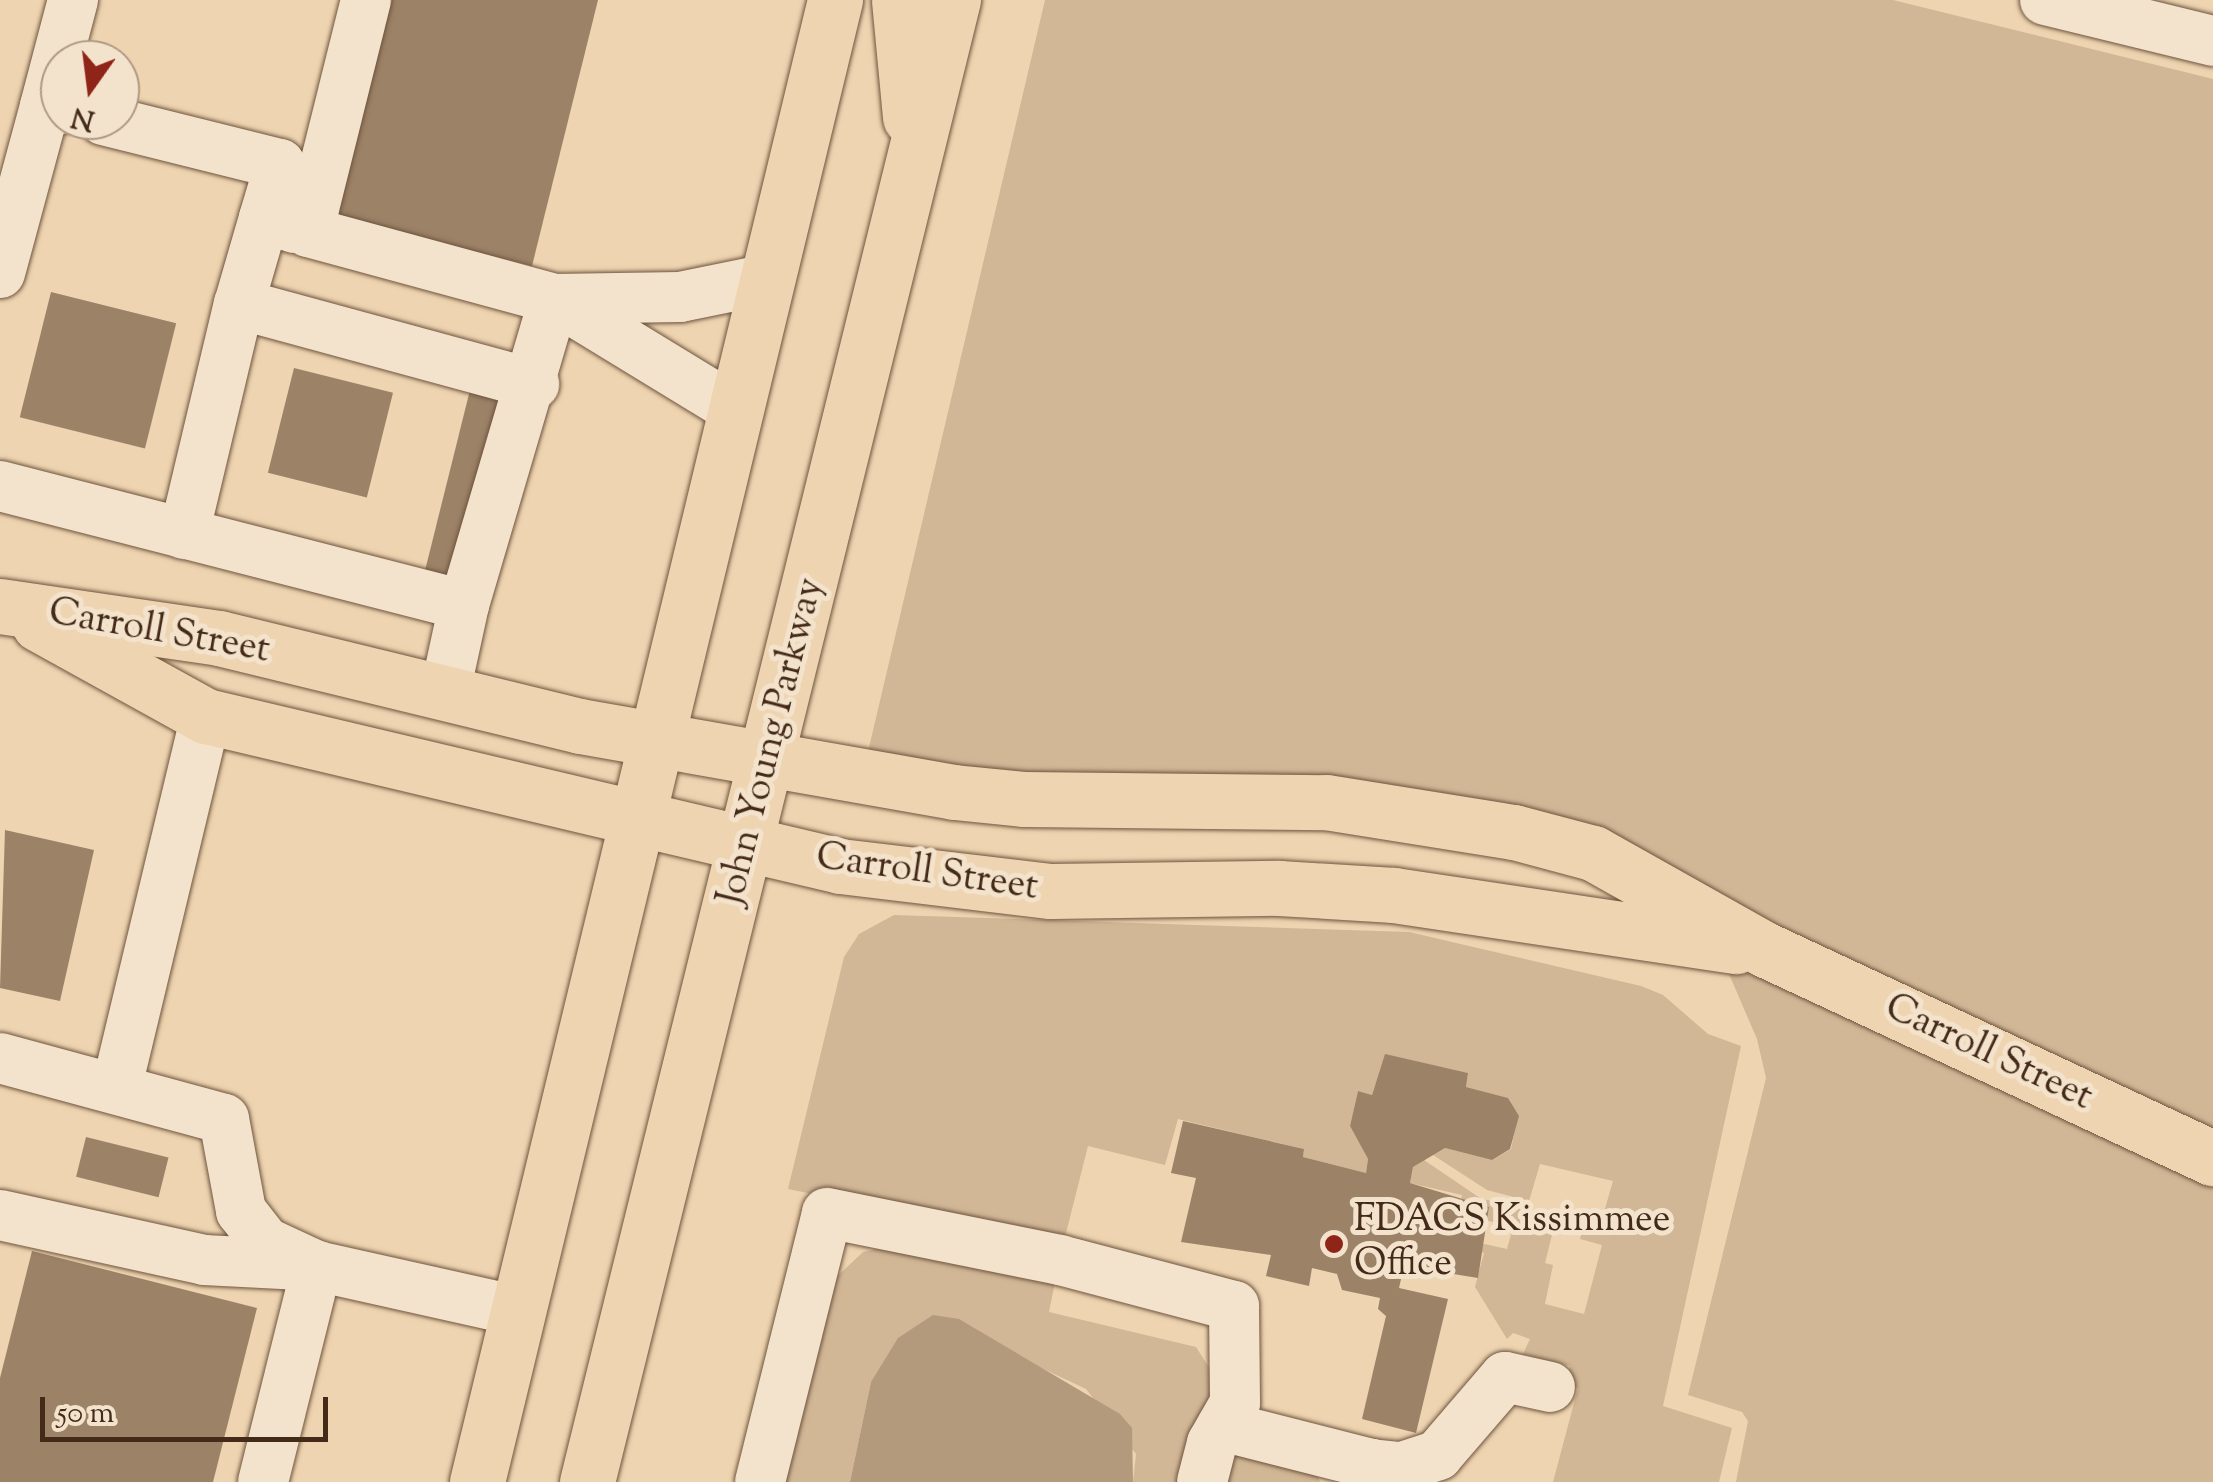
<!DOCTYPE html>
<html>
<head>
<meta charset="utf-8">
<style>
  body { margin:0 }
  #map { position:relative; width:2213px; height:1482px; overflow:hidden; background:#eed4b0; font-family:"Sorts Mill Goudy",serif }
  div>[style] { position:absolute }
  .green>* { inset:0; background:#d1b796 }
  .water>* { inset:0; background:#b49a7c }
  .building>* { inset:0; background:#9c8267; transform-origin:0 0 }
  .roads { filter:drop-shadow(0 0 2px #6e543e) drop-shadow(0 0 2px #6e543e) }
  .minor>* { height:50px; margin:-25px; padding:0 25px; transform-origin:25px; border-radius:25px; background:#f4e3cc }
  .major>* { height:55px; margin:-27.5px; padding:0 27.5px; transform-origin:27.5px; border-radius:27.5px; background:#eed4b0 }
  .highway>* { height:55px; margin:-27.5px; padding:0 27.5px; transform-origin:27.5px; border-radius:27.5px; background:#eed4b0 }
  .dots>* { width:28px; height:28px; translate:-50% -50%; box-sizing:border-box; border:5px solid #f4e3cc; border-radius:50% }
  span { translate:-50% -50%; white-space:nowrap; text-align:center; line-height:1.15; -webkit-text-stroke:10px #f4e3cc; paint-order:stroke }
  .street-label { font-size:38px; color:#442a18 }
  .poi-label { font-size:38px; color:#442a18 }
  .left { translate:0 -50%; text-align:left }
  .north { position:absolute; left:40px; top:40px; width:100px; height:100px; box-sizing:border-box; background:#f4e3cc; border:2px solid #ae9984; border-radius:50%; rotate:194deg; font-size:28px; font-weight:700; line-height:40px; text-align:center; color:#442a18 }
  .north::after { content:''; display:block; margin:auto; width:35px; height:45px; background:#8f2418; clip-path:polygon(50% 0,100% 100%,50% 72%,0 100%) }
  .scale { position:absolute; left:40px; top:1397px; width:288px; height:45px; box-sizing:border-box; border:5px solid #442a18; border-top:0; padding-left:12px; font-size:30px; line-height:35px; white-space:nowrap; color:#442a18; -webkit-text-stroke:8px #f4e3cc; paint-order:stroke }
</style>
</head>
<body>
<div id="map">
  <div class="green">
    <div style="clip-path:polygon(1045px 0,1893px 0,2213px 79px,2213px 1132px,1786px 935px,1787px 929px,1771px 927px,1600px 832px,1025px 777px,867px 756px)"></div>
    <div style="clip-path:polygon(894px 915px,1409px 932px,1641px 986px,1663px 995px,1708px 1034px,1741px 1046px,1663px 1406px,1732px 1428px,1719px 1482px,1553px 1482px,1578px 1388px,1567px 1384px,1570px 1366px,1523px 1354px,1530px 1339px,1513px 1333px,1507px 1339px,1475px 1287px,1484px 1253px,1478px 1251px,1480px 1243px,1507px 1249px,1513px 1227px,1485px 1220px,1488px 1207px,1461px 1200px,1462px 1195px,1410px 1183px,1413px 1167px,1424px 1160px,1480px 1198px,1556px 1219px,1545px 1263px,1553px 1265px,1545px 1304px,1584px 1314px,1602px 1245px,1580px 1239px,1586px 1216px,1602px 1219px,1613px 1181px,1540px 1164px,1529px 1201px,1487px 1190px,1433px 1155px,1445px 1148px,1492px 1160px,1511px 1149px,1518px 1116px,1507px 1098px,1466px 1087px,1468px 1073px,1385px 1055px,1372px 1095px,1358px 1091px,1350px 1126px,1368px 1159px,1366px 1173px,1303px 1157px,1304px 1149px,1178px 1119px,1165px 1165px,1088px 1146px,1063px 1245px,788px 1189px,844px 957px,859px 934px)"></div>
    <div style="clip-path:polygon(1726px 967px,1757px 971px,2213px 1182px,2213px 1482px,1736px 1482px,1748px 1421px,1742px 1412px,1688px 1395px,1766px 1078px,1757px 1039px)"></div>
    <div style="clip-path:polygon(887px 1247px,1056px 1277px,1049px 1312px,1196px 1347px,1217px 1380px,1181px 1482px,1133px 1482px,1136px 1454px,1086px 1389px,1001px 1349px,871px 1382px,850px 1482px,778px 1482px,828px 1285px,863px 1252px)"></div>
    <div style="clip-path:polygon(1226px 1452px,1317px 1474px,1320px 1482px,1217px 1482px)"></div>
  </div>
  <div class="water">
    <div style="clip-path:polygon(933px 1315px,959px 1319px,1120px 1414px,1132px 1428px,1133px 1482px,850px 1482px,871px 1382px,898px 1338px)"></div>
  </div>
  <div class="building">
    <div style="clip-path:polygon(391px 0,598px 0,532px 266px,337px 217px)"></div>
    <div style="left:51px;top:292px;width:129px;height:129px;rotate:14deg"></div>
    <div style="left:294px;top:368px;width:102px;height:108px;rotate:14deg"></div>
    <div style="left:471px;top:386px;width:42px;height:189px;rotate:14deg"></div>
    <div style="clip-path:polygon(5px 830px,94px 850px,60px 1001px,0 988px)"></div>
    <div style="clip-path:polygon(1385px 1054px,1468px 1073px,1466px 1087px,1508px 1098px,1519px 1116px,1510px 1149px,1492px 1160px,1445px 1148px,1413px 1167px,1410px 1183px,1489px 1207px,1478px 1278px,1404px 1266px,1399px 1288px,1448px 1299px,1416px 1433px,1362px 1419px,1386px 1316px,1378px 1309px,1380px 1298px,1342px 1290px,1337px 1274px,1312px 1268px,1309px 1286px,1266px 1276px,1271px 1255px,1181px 1242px,1196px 1178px,1171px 1173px,1183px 1121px,1304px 1149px,1303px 1157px,1366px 1173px,1368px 1159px,1350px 1126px,1358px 1091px,1372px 1095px)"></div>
    <div style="left:86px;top:1137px;width:85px;height:41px;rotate:14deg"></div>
    <div style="clip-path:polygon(32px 1251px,257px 1308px,213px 1482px,0 1482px,0 1378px)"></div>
  </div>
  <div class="roads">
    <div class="minor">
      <div style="left:366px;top:0;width:239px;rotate:104deg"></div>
      <div style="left:308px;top:232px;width:255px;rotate:15.2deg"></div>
      <div style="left:554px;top:299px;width:213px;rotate:31.4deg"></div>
      <div style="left:2045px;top:0;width:173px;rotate:13.7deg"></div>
      <div style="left:60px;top:109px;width:15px;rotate:-169deg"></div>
      <div style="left:45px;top:106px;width:110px;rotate:-75.2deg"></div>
      <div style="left:103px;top:120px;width:182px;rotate:14deg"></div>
      <div style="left:280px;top:164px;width:56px;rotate:106.5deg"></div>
      <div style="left:264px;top:218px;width:32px;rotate:18deg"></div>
      <div style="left:264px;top:218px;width:90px;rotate:106.2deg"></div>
      <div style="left:239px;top:304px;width:306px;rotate:15.2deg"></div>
      <div style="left:0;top:273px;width:173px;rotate:-74.9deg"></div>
      <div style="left:555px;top:299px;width:125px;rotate:-0.9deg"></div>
      <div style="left:680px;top:297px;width:90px;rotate:-11.6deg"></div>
      <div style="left:0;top:486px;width:479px;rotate:14.4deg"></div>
      <div style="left:464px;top:605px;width:319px;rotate:-73.6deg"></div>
      <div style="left:184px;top:534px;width:236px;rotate:-76.6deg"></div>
      <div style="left:445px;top:692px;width:89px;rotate:-77.7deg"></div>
      <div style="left:0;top:1058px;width:232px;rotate:15.2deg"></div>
      <div style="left:224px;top:1119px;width:94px;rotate:79.5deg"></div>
      <div style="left:241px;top:1211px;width:39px;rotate:52deg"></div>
      <div style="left:265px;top:1242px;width:57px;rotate:24.8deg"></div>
      <div style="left:117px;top:1086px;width:381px;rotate:-76.5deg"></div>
      <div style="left:0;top:1215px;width:209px;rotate:12.4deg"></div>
      <div style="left:204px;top:1260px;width:98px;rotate:2.9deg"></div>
      <div style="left:1222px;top:1426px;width:154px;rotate:14.3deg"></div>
      <div style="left:263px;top:1482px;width:223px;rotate:-76deg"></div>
      <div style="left:317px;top:1266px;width:206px;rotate:12.6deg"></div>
      <div style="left:760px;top:1482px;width:277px;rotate:-76deg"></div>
      <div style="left:827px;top:1213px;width:238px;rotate:11.4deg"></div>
      <div style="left:1060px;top:1260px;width:180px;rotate:14.8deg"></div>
      <div style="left:1234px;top:1306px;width:97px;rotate:89.4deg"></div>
      <div style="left:1235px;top:1403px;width:46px;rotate:119.9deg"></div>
      <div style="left:1212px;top:1443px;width:40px;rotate:104.4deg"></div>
      <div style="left:1366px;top:1482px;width:19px;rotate:-74deg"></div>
      <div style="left:1371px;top:1464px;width:31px;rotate:6deg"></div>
      <div style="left:1402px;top:1467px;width:38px;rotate:-18deg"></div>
      <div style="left:1438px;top:1455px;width:103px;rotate:-49.3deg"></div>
      <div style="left:1505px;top:1377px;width:46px;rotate:12.5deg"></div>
    </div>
    <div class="major">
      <div style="left:0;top:606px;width:221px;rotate:8.3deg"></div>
      <div style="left:219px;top:638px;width:372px;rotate:13.7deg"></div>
      <div style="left:580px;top:726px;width:380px;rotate:10deg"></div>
      <div style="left:954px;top:792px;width:69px;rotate:5.8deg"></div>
      <div style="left:1023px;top:799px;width:303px;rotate:0.6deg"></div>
      <div style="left:1326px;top:802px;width:190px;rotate:9.1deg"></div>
      <div style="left:1514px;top:832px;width:82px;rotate:14.9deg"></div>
      <div style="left:1593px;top:853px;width:196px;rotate:29.3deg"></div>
      <div style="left:1764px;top:949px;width:495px;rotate:25deg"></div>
      <div style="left:39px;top:624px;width:191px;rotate:28.9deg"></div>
      <div style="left:206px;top:716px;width:652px;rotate:13.31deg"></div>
      <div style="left:840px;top:866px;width:212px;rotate:6.8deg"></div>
      <div style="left:1051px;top:891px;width:228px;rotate:-0.8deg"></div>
      <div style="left:1279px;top:888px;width:115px;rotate:3.5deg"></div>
      <div style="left:1394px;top:895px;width:346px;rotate:8.5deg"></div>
    </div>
    <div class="highway">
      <div style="left:899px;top:0;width:118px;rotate:84.6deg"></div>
      <div style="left:477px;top:1482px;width:1525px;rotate:-76.42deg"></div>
      <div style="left:587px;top:1482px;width:1527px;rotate:-76.13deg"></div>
    </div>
  </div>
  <div class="dots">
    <div style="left:1334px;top:1244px;background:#8f2418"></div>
  </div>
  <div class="street-label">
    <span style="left:159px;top:633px;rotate:10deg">Carroll Street</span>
    <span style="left:773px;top:742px;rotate:-76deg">John Young Parkway</span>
    <span style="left:927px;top:874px;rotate:8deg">Carroll Street</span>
    <span style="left:1988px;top:1054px;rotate:25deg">Carroll Street</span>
  </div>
  <div class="poi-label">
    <span class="left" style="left:1354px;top:1244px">FDACS Kissimmee<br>Office</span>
  </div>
  <div class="north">N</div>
  <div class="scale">50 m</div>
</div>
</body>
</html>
